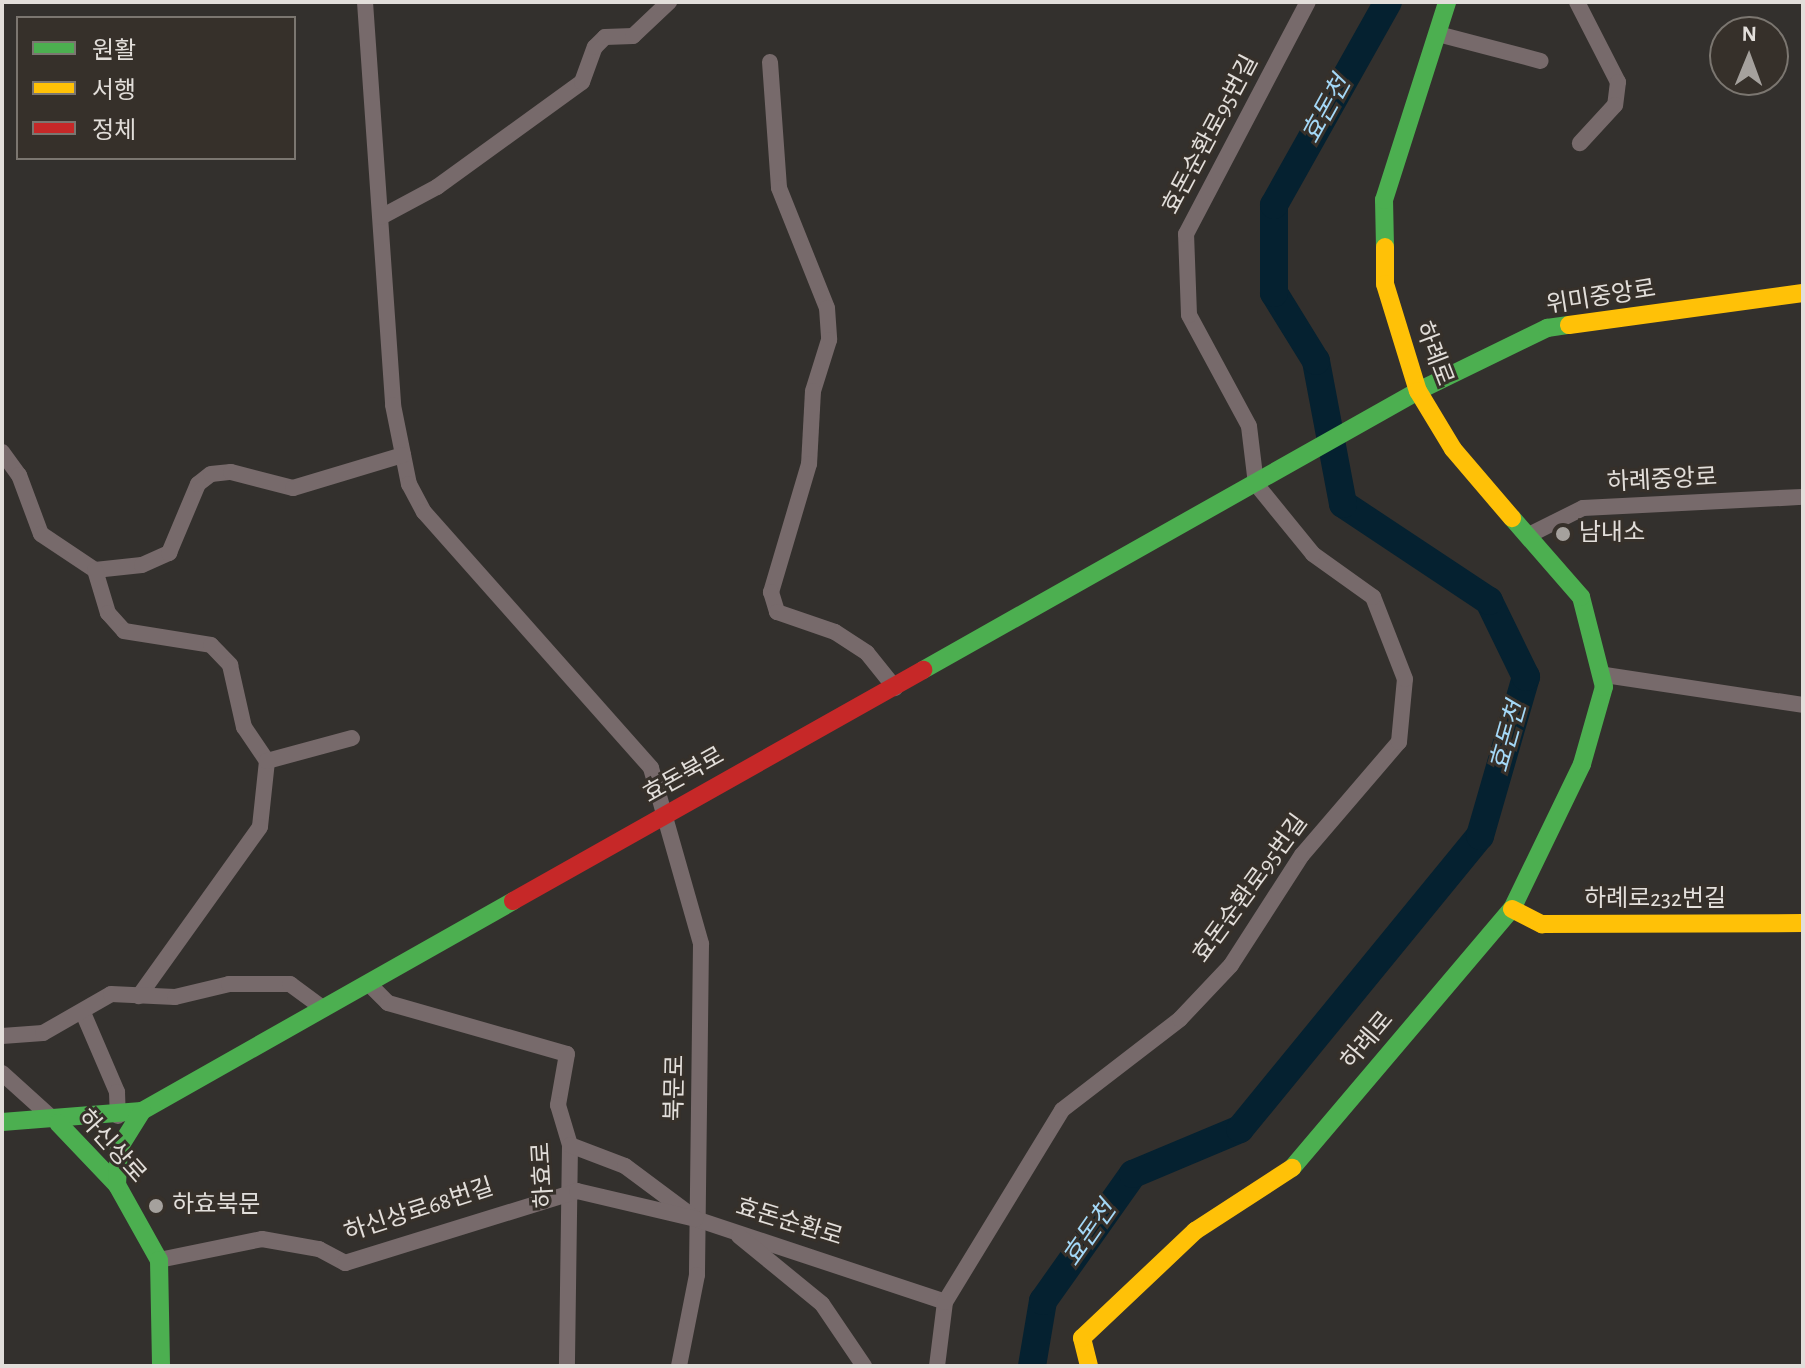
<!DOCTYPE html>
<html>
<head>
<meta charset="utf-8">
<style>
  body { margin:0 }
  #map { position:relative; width:1805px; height:1368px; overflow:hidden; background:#33302d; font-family:"Alegreya Sans","Noto Sans KR",sans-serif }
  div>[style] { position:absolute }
  .river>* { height:28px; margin:-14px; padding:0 14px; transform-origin:14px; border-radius:14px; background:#052130 }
  .street>* { height:16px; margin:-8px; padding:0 8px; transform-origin:8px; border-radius:8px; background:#776a6b }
  .fast>* { height:18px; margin:-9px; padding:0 9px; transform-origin:9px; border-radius:9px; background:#4caf50 }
  .slow>* { height:18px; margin:-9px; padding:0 9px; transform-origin:9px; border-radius:9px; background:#ffc107 }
  .jam>* { height:18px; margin:-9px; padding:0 9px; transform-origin:9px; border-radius:9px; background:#c62828 }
  .dots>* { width:22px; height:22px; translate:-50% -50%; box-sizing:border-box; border:4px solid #36302a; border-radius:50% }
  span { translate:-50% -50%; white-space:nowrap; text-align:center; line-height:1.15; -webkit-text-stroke:6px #36302a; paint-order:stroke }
  .street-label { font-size:24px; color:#e2deda }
  .poi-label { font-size:24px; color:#e2deda }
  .left { translate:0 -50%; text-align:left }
  .water-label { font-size:26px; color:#a4d8f7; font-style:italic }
  .frame { position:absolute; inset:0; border:4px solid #e2deda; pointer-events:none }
  .legend { position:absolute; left:16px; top:16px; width:280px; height:144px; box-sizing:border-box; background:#36302a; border:2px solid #7b7670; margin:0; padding:10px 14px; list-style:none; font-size:24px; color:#e2deda }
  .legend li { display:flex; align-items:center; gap:16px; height:40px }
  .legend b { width:40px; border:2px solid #7b7670 }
  .north { position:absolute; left:1709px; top:16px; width:80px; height:80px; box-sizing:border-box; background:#36302a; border:2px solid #7b7670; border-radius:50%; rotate:1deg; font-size:22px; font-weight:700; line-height:32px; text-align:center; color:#e2deda }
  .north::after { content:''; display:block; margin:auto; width:28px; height:36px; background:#a5a19d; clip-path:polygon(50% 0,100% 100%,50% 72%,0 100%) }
</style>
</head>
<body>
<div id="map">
  <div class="river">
    <div style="left:1032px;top:1366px;width:66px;rotate:-80.4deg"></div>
    <div style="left:1043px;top:1301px;width:156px;rotate:-54.7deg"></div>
    <div style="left:1133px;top:1174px;width:116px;rotate:-22.8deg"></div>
    <div style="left:1240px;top:1129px;width:379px;rotate:-50.7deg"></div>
    <div style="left:1480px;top:836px;width:166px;rotate:-73.9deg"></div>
    <div style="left:1526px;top:677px;width:85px;rotate:-116deg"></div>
    <div style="left:1489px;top:601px;width:175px;rotate:-146.4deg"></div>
    <div style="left:1343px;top:504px;width:146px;rotate:-100.7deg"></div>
    <div style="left:1316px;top:361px;width:80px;rotate:-121.7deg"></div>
    <div style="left:1274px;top:293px;width:88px;rotate:-90deg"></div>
    <div style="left:1274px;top:205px;width:233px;rotate:-60.7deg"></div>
  </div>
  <div class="street">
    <div style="left:365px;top:2px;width:404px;rotate:86deg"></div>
    <div style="left:393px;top:405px;width:81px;rotate:78.6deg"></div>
    <div style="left:409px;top:484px;width:32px;rotate:62deg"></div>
    <div style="left:424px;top:512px;width:342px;rotate:48.4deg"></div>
    <div style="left:651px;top:768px;width:183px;rotate:74.1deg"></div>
    <div style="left:701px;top:944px;width:331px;rotate:90.7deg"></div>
    <div style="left:697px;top:1275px;width:93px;rotate:101.2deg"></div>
    <div style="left:1577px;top:2px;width:90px;rotate:62.9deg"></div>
    <div style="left:1618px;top:82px;width:23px;rotate:97deg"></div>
    <div style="left:1615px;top:105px;width:52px;rotate:132.6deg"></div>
    <div style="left:1438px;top:34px;width:106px;rotate:14.7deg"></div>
    <div style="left:770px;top:62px;width:126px;rotate:85.9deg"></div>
    <div style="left:779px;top:188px;width:129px;rotate:68.2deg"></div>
    <div style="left:827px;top:308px;width:32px;rotate:86deg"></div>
    <div style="left:829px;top:340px;width:53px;rotate:107.4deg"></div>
    <div style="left:813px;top:391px;width:73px;rotate:93.1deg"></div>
    <div style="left:809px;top:464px;width:134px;rotate:106.5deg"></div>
    <div style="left:771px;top:592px;width:21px;rotate:73deg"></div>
    <div style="left:777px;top:612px;width:61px;rotate:19deg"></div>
    <div style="left:835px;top:632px;width:38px;rotate:33deg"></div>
    <div style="left:867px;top:653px;width:45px;rotate:51.3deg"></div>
    <div style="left:381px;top:217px;width:64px;rotate:-28.2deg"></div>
    <div style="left:437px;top:187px;width:179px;rotate:-35.9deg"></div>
    <div style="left:582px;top:82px;width:37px;rotate:-70deg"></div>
    <div style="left:595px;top:47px;width:14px;rotate:-45deg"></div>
    <div style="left:605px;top:37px;width:28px;rotate:-2deg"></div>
    <div style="left:633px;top:36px;width:50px;rotate:-43.4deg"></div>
    <div style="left:2px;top:452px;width:29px;rotate:54deg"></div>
    <div style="left:19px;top:475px;width:63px;rotate:69.6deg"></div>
    <div style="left:41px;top:534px;width:65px;rotate:33.7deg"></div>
    <div style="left:95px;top:570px;width:47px;rotate:-6.1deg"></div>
    <div style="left:142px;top:565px;width:30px;rotate:-24deg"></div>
    <div style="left:169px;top:553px;width:75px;rotate:-67.2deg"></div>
    <div style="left:198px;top:484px;width:16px;rotate:-38deg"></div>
    <div style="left:211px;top:474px;width:20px;rotate:-6deg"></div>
    <div style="left:231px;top:472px;width:64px;rotate:14.5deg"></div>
    <div style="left:293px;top:488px;width:115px;rotate:-16.7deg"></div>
    <div style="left:1529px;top:535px;width:60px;rotate:-26.6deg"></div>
    <div style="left:1583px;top:508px;width:220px;rotate:-2.9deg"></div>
    <div style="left:95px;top:570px;width:45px;rotate:73.2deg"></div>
    <div style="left:108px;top:613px;width:24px;rotate:48deg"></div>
    <div style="left:124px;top:631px;width:88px;rotate:9.1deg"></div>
    <div style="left:211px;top:645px;width:28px;rotate:46deg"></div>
    <div style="left:230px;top:665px;width:64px;rotate:77.3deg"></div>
    <div style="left:244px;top:727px;width:41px;rotate:55.9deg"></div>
    <div style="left:267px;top:761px;width:66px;rotate:96.1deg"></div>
    <div style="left:260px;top:827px;width:208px;rotate:125.6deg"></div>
    <div style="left:1605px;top:675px;width:200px;rotate:8.6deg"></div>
    <div style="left:267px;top:761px;width:88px;rotate:-15.1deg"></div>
    <div style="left:369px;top:984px;width:27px;rotate:45deg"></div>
    <div style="left:388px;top:1003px;width:186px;rotate:15.9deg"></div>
    <div style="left:567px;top:1054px;width:52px;rotate:100deg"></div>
    <div style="left:558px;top:1105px;width:42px;rotate:73.3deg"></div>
    <div style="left:570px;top:1145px;width:221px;rotate:90.8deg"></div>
    <div style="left:84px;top:1015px;width:84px;rotate:66.8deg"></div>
    <div style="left:117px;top:1092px;width:24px;rotate:88deg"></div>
    <div style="left:2px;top:1036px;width:41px;rotate:-4.2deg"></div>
    <div style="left:43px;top:1033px;width:78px;rotate:-29.8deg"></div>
    <div style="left:111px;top:994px;width:64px;rotate:2.7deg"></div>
    <div style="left:175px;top:997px;width:56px;rotate:-13.5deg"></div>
    <div style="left:229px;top:984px;width:61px"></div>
    <div style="left:290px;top:984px;width:42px;rotate:36.3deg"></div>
    <div style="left:2px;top:1073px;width:70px;rotate:42.1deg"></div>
    <div style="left:570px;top:1145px;width:59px;rotate:20.9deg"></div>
    <div style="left:625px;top:1166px;width:89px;rotate:36.7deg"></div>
    <div style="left:696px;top:1219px;width:262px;rotate:18.4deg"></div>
    <div style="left:945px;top:1302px;width:64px;rotate:97.1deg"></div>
    <div style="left:739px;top:1236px;width:107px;rotate:39.3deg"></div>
    <div style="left:822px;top:1304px;width:75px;rotate:55.9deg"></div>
    <div style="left:159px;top:1260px;width:105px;rotate:-11.5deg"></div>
    <div style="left:262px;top:1239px;width:58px;rotate:10deg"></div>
    <div style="left:319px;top:1249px;width:30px;rotate:28deg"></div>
    <div style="left:345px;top:1263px;width:243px;rotate:-17.2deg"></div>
    <div style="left:577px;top:1191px;width:122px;rotate:13.2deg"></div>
    <div style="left:945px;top:1302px;width:225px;rotate:-58.6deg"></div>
    <div style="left:1062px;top:1110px;width:149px;rotate:-37.6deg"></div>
    <div style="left:1180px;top:1019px;width:74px;rotate:-46.6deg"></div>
    <div style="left:1231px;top:965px;width:131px;rotate:-57.2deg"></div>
    <div style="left:1302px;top:855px;width:149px;rotate:-49.4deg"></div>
    <div style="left:1399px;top:742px;width:63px;rotate:-84.6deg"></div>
    <div style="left:1405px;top:679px;width:88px;rotate:-111.3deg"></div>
    <div style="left:1373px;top:597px;width:74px;rotate:-144.4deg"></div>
    <div style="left:1313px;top:554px;width:90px;rotate:-129.2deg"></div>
    <div style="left:1256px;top:484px;width:58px;rotate:-96.9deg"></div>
    <div style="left:1249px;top:426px;width:126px;rotate:-118.4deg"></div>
    <div style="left:1189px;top:315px;width:81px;rotate:-92.1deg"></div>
    <div style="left:1186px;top:234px;width:262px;rotate:-62.3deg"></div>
  </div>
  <div class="fast">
    <div style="left:1385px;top:247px;width:47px;rotate:-91.2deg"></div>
    <div style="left:1384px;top:200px;width:208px;rotate:-72.3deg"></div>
    <div style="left:923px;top:670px;width:568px;rotate:-29.41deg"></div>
    <div style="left:1418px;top:391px;width:144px;rotate:-26deg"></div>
    <div style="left:1547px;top:328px;width:22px;rotate:-8deg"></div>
    <div style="left:2px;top:1122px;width:140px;rotate:-4.5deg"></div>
    <div style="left:142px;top:1111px;width:426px;rotate:-29.5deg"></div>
    <div style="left:58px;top:1123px;width:86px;rotate:46.4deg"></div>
    <div style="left:117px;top:1185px;width:86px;rotate:60.8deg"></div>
    <div style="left:159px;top:1260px;width:106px;rotate:88.9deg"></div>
    <div style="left:1292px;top:1168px;width:340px;rotate:-49.7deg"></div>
    <div style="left:1512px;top:909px;width:161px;rotate:-64.2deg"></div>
    <div style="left:1582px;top:764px;width:80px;rotate:-74.1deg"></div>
    <div style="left:1604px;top:687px;width:93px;rotate:-104.3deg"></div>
    <div style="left:1581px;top:597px;width:105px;rotate:-131.1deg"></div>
    <div style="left:117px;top:1185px;width:37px;rotate:-87deg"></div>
    <div style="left:119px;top:1148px;width:44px;rotate:-58.1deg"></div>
  </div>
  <div class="slow">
    <div style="left:1385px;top:247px;width:37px;rotate:90deg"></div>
    <div style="left:1385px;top:284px;width:112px;rotate:72.9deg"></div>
    <div style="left:1418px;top:391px;width:68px;rotate:58.9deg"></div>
    <div style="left:1453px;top:449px;width:91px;rotate:49.5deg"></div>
    <div style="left:1569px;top:325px;width:236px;rotate:-7.8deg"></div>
    <div style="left:1512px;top:909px;width:34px;rotate:27deg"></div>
    <div style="left:1542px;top:924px;width:261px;rotate:-0.2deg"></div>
    <div style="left:1089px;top:1366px;width:29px;rotate:-104deg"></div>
    <div style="left:1082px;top:1338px;width:156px;rotate:-43.4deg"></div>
    <div style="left:1195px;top:1231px;width:116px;rotate:-33deg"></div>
  </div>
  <div class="jam">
    <div style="left:513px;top:901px;width:471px;rotate:-29.4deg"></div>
  </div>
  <div class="dots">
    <div style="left:1563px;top:534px;background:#a5a19d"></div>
    <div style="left:156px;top:1206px;background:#a5a19d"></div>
  </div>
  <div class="street-label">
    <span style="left:1211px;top:135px;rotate:-62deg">효돈순환로95번길</span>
    <span style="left:1601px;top:298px;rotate:-9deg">위미중앙로</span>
    <span style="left:1433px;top:354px;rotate:69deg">하례로</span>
    <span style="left:1662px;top:481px;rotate:-3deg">하례중앙로</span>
    <span style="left:684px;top:776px;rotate:-29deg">효돈북로</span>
    <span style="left:1251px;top:889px;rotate:-54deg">효돈순환로95번길</span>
    <span style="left:1655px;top:900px">하례로232번길</span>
    <span style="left:1368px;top:1041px;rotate:-50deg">하례로</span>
    <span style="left:676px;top:1088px;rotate:-89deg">북문로</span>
    <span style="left:111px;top:1147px;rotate:48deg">하신상로</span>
    <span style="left:544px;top:1175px;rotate:-93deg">하효로</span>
    <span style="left:419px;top:1211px;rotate:-18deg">하신상로68번길</span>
    <span style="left:789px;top:1223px;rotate:17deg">효돈순환로</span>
  </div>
  <div class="poi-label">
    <span class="left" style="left:1579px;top:534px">남내소</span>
    <span class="left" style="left:172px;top:1206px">하효북문</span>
  </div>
  <div class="water-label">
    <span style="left:1327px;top:110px;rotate:-61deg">효돈천</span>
    <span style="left:1509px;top:737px;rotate:-74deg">효돈천</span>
    <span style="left:1090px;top:1234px;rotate:-55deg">효돈천</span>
  </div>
  <div class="frame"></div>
  <ul class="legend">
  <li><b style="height:10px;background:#4caf50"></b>원활</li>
  <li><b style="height:10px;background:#ffc107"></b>서행</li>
  <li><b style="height:10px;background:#c62828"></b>정체</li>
  </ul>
  <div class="north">N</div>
</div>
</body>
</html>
